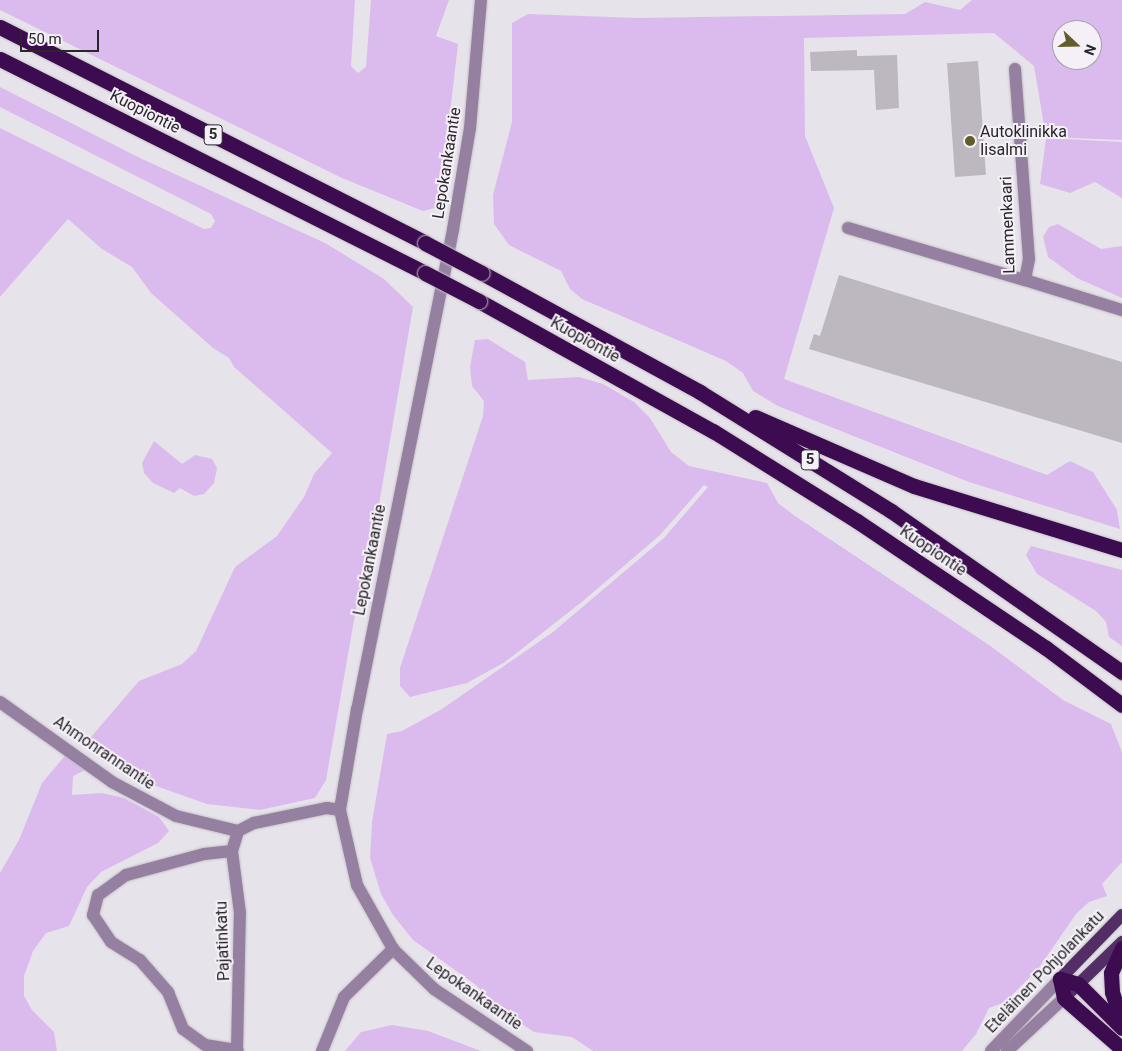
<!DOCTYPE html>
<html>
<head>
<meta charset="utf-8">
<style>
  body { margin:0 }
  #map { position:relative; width:1122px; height:1051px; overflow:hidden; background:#e7e3ea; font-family:Roboto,sans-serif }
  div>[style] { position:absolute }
  .green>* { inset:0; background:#dbbbed }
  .building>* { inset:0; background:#bdb8bf; transform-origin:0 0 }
  .roads { filter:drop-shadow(0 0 1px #c5c1c7) drop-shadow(0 0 1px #c5c1c7) }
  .minor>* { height:12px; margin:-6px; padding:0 6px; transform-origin:6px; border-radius:6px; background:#9580a1 }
  .major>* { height:12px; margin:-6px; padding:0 6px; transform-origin:6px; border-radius:6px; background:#532e66 }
  .highway>* { height:15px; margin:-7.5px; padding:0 7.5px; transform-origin:7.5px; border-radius:7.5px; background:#3c0b50 }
  .bridges { filter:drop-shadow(0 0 1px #c5c1c7) drop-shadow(0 0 1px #c5c1c7) }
  .highway-bridge>* { height:15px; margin:-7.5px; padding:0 7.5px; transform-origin:7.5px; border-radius:7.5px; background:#3c0b50 }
  .dots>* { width:14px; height:14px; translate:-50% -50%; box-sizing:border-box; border:2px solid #f5f0f8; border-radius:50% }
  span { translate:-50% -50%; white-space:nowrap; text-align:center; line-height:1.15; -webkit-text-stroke:4px #f5f0f8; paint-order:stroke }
  .shield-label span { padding:1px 4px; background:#f5f0f8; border:1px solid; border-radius:4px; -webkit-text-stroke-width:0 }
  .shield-label { font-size:15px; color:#29272a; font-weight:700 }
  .street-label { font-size:16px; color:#29272a }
  .poi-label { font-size:16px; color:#29272a }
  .left { translate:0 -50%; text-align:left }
  .north { position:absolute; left:1052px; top:20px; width:50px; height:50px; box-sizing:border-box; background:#f5f0f8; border:1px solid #a3a0a6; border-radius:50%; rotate:111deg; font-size:14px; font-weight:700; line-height:20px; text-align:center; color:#29272a }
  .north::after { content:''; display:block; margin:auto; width:18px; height:22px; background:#625c28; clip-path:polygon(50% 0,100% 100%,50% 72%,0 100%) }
  .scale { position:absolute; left:20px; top:30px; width:79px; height:22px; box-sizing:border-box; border:2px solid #29272a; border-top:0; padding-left:6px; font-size:15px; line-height:18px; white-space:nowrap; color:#29272a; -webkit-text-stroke:4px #f5f0f8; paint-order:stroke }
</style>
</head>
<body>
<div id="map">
  <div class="green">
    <div style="clip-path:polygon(0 0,355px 0,351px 66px,358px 73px,366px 67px,371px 0,449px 0,436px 36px,458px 44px,439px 207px,423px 211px,342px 178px,0 10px)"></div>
    <div style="clip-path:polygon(evenodd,972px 0,1122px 0,1122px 140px,1046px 137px,1034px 66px,994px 33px,804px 38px,805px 136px,834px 208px,784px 379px,1047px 475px,1070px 461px,1093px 472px,1117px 510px,1120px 529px,969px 482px,778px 406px,753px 391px,743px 373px,726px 361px,582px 299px,570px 289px,561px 271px,509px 245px,494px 224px,493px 195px,512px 122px,512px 23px,528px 14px,638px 18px,905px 14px,925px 2px,960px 10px,972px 0,1062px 30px,1092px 30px,1092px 60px,1062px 60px,1062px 30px)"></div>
    <div style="clip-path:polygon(0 87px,140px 158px,325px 243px,384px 279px,413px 307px,371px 551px,356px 609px,326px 780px,315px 798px,260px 810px,207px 804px,139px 780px,85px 744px,139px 681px,182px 664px,196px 651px,235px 567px,277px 536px,304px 497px,314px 474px,332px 453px,234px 367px,229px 358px,213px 348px,151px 293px,132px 267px,102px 249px,68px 219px,0 297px,0 128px,204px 229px,211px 228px,215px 221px,211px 214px,0 107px)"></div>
    <div style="clip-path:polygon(1046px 138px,1122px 142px,1122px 198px,1095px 182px,1070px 193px,1040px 184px)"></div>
    <div style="clip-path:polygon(1058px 224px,1101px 249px,1122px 246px,1122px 298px,1077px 278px,1048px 257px,1043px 237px,1049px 227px)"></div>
    <div style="clip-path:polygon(488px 339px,525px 362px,528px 380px,579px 377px,603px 384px,634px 402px,650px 418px,671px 452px,689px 466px,767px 483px,778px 503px,795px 516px,989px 645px,1063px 700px,1111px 724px,1122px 752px,1122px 862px,1102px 884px,1107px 896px,1089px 902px,1076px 914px,1038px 969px,1005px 1002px,989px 1008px,976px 1034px,962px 1051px,593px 1051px,572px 1037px,534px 1032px,499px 1009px,476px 985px,413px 940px,393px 915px,381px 894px,370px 858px,372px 822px,387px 734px,402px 731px,442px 709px,553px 632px,664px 538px,708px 487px,704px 485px,660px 535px,583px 601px,505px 662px,467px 683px,410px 697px,400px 686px,400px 668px,483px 416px,484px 401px,472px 386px,470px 367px,475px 340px)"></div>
    <div style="clip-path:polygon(154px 441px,182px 464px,195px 455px,212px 459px,217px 468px,214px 483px,204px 494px,194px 496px,180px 488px,174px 493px,153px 483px,144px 473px,142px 463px)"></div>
    <div style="clip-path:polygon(1031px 546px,1122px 570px,1122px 646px,1109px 637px,1106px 622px,1096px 611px,1037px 574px,1026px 555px)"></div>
    <div style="clip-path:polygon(64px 752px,87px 769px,73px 776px,72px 795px,102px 793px,124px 798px,159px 817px,169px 831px,158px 843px,101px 872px,87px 887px,69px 926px,46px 933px,33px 951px,24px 976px,24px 996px,32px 1010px,54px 1032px,57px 1051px,0 1051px,0 873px,19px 840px,42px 783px,64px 757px)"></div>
    <div style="clip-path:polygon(392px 1025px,428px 1031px,481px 1051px,345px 1051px,361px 1032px)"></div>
  </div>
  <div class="building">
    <div style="clip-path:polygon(857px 50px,857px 56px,897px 55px,899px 108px,876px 110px,874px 70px,811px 71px,810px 52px)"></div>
    <div style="left:978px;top:61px;width:114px;height:31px;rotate:86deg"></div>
    <div style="clip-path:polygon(839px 275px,1122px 362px,1122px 443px,809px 349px,814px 334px,820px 336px)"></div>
  </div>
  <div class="roads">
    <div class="minor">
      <div style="left:481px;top:0;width:128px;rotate:94.9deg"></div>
      <div style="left:470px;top:128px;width:103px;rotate:99.5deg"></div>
      <div style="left:453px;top:230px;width:489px;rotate:101.3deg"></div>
      <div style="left:357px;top:709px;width:102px;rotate:99.6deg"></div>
      <div style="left:340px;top:810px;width:77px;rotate:77.2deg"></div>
      <div style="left:357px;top:885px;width:73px;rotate:60.6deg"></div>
      <div style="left:393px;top:949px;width:57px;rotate:44.3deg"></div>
      <div style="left:434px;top:989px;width:112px;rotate:33.7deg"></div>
      <div style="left:1015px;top:69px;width:191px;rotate:85.8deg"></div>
      <div style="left:1029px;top:259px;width:21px;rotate:101deg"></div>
      <div style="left:1025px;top:280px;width:102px;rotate:17.2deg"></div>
      <div style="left:848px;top:228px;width:184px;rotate:16.4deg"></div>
      <div style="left:0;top:702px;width:138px;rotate:35.5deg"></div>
      <div style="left:112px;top:782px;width:72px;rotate:28deg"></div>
      <div style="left:176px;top:816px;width:64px;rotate:13.6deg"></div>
      <div style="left:238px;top:831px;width:18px;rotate:-27deg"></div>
      <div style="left:254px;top:823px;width:75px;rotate:-11.6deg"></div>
      <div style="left:327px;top:808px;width:13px;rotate:9deg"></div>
      <div style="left:232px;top:851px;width:28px;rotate:174deg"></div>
      <div style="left:204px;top:854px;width:81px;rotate:164.9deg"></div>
      <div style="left:126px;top:875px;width:34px;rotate:144deg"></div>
      <div style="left:98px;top:895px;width:21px;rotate:104deg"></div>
      <div style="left:93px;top:915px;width:32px;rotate:56deg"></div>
      <div style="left:111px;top:942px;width:34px;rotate:32deg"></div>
      <div style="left:140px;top:960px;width:43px;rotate:48.8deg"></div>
      <div style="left:168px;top:992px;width:40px;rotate:68deg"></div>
      <div style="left:183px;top:1029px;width:27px;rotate:36deg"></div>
      <div style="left:205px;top:1045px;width:33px;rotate:9deg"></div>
      <div style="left:237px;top:1051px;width:138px;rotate:-88.8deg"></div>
      <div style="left:240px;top:913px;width:63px;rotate:-97.4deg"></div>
      <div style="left:232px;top:851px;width:21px;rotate:-73deg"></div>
      <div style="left:322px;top:1051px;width:58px;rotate:-67.8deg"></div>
      <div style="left:344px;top:997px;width:69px;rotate:-44.4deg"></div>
      <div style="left:991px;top:1051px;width:100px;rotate:-46.2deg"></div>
      <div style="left:1007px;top:1051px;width:78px;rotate:-42.9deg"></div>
    </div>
    <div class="major">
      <div style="left:1060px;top:979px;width:89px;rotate:-45.9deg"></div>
      <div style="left:1064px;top:998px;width:81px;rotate:-44deg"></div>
    </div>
    <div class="highway">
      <div style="left:0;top:27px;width:477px;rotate:26.9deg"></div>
      <div style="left:0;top:59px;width:476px;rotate:26.7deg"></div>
      <div style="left:482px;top:273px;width:248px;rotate:28.6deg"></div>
      <div style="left:700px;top:392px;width:225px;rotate:31.9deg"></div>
      <div style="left:891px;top:511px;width:282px;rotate:34.9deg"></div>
      <div style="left:479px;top:301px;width:268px;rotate:29.1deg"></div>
      <div style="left:713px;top:431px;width:170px;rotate:32deg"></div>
      <div style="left:857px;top:521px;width:228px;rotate:33.9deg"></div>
      <div style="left:1046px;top:648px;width:95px;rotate:36.9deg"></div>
      <div style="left:755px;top:417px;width:173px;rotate:23.5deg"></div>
      <div style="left:914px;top:486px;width:218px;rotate:17.1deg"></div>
      <div style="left:1122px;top:948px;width:27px;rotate:114deg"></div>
      <div style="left:1111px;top:973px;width:19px;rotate:87deg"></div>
      <div style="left:1112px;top:992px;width:32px;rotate:72deg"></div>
      <div style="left:1122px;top:1028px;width:62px;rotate:-135deg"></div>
      <div style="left:1078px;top:984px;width:19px;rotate:-164deg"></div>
      <div style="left:1060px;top:979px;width:19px;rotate:78deg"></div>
      <div style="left:1064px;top:998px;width:77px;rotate:41.3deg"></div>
    </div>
  </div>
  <div class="bridges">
    <div class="highway-bridge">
      <div style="left:425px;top:243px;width:64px;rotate:27.8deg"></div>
      <div style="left:425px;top:273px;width:61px;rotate:27.4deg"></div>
    </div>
  </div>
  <div class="dots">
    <div style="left:970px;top:141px;background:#625c28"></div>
  </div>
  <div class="shield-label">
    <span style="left:213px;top:135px">5</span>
    <span style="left:810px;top:460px">5</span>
  </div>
  <div class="street-label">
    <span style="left:145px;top:112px;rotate:27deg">Kuopiontie</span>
    <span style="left:447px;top:163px;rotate:-81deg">Lepokankaantie</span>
    <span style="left:1008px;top:225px;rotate:-92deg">Lammenkaari</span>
    <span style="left:585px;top:340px;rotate:29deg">Kuopiontie</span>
    <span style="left:933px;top:551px;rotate:34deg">Kuopiontie</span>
    <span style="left:370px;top:560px;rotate:-79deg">Lepokankaantie</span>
    <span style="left:104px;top:753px;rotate:34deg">Ahmonrannantie</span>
    <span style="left:223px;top:941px;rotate:-92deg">Pajatinkatu</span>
    <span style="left:1045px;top:972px;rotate:-46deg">Eteläinen Pohjolankatu</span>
    <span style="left:474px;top:994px;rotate:35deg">Lepokankaantie</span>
  </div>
  <div class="poi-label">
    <span class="left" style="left:980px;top:141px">Autoklinikka<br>Iisalmi</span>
  </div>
  <div class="north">N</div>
  <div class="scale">50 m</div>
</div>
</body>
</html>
